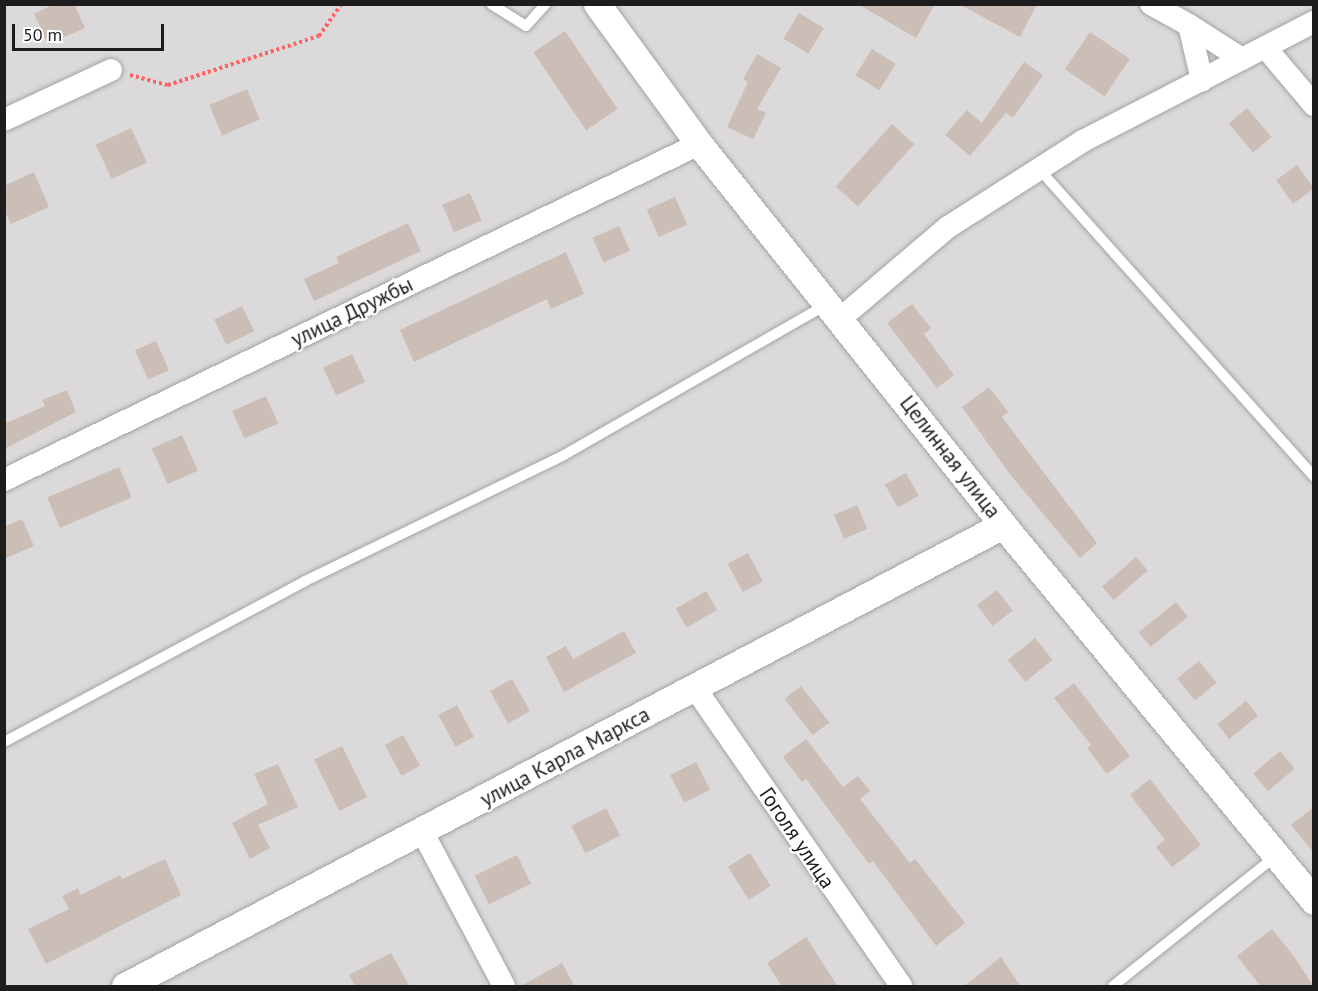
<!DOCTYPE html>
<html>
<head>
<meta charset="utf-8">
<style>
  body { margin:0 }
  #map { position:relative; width:1318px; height:991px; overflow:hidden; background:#efe9e1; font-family:"PT Sans",sans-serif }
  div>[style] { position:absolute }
  .residential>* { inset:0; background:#dbd9da; transform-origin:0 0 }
  .building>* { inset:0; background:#cbbeb7; transform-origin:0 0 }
  .path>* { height:4px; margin-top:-2px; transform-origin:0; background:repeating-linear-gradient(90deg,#ff6265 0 3px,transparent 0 6px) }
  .roads { filter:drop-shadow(0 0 2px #a4a4a4) drop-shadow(0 0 2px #a4a4a4) }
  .service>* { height:10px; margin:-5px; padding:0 5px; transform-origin:5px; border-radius:5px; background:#fff }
  .minor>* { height:22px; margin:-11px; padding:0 11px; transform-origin:11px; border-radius:11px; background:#fff }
  .tertiary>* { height:27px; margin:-13.5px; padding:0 13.5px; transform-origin:13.5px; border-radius:13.5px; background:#fff }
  span { translate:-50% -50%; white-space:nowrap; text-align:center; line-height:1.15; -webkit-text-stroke:4.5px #fff; paint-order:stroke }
  .street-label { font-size:21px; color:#1d1d1d }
  .frame { position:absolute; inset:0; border:6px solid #1d1d1d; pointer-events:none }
  .scale { position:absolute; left:12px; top:24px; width:152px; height:27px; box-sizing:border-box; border:3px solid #1d1d1d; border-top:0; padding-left:8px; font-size:18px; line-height:21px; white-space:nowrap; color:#1d1d1d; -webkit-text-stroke:4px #fff; paint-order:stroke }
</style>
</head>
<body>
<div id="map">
  <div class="residential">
    <div style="left:5px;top:5px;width:1308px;height:981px"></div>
  </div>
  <div class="building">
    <div style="clip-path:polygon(54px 4px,74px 4px,85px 28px,48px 44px,34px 14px)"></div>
    <div style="clip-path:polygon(858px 4px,935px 4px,916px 38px)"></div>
    <div style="clip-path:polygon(959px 4px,1037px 4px,1020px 37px)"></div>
    <div style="left:799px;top:13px;width:29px;height:30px;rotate:31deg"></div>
    <div style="left:565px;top:31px;width:94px;height:38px;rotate:56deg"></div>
    <div style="left:1090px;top:32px;width:48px;height:45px;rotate:34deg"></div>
    <div style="left:872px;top:49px;width:28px;height:31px;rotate:32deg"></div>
    <div style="clip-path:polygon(757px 54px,781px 68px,757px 109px,766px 113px,753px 139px,727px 127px,748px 82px,743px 79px)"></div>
    <div style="clip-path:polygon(1024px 62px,1043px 75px,1013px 118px,1006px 113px,970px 156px,945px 135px,967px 110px,982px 123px)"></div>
    <div style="left:247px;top:89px;width:33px;height:41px;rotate:67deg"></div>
    <div style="left:1247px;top:108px;width:38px;height:24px;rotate:50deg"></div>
    <div style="left:892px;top:124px;width:30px;height:84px;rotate:42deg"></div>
    <div style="left:131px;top:128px;width:38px;height:39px;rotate:65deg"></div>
    <div style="left:1297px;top:165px;width:29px;height:26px;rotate:54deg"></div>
    <div style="clip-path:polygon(34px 172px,49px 207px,11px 224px,4px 210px,4px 186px)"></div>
    <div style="left:470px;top:193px;width:30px;height:30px;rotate:67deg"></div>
    <div style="left:675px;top:197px;width:30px;height:31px;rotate:66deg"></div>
    <div style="clip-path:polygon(408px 223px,421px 251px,314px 301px,304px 279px,339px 263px,336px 257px)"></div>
    <div style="left:619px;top:226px;width:27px;height:29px;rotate:66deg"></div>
    <div style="clip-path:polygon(566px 252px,584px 294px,551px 309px,547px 299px,414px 362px,400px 330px)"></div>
    <div style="clip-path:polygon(912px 304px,931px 328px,924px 334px,954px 375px,937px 388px,887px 323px)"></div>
    <div style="left:242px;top:306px;width:28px;height:31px;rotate:64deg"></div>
    <div style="left:156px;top:341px;width:32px;height:23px;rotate:66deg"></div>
    <div style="left:352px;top:354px;width:31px;height:32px;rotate:65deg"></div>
    <div style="clip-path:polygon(989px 387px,1008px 412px,1002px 417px,1097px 543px,1080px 558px,1009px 473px,962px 407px)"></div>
    <div style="clip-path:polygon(67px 390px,76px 412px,4px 449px,4px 424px,45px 406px,42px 400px)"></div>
    <div style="left:266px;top:396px;width:30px;height:37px;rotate:66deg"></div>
    <div style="left:182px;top:435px;width:39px;height:33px;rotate:66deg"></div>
    <div style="left:119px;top:467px;width:33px;height:78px;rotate:67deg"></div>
    <div style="left:906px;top:473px;width:26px;height:24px;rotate:61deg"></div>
    <div style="left:857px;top:505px;width:26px;height:25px;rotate:67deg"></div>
    <div style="clip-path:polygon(22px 519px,34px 546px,4px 559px,4px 527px)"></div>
    <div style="left:748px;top:553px;width:32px;height:23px;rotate:62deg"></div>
    <div style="left:1136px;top:557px;width:18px;height:45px;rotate:49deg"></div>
    <div style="left:997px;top:590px;width:26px;height:25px;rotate:53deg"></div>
    <div style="left:706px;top:591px;width:22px;height:35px;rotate:60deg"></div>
    <div style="left:1176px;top:602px;width:19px;height:48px;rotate:51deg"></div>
    <div style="clip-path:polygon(624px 631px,636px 653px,564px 692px,546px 657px,566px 646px,573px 659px)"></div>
    <div style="left:1035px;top:638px;width:28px;height:35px;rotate:51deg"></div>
    <div style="left:1199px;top:661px;width:28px;height:28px;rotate:51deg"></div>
    <div style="left:512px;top:679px;width:37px;height:25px;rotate:61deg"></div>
    <div style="clip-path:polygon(1074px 683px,1130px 756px,1107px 774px,1087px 748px,1091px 745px,1054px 698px)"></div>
    <div style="left:801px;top:686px;width:46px;height:21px;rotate:52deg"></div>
    <div style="left:1246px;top:701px;width:19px;height:37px;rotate:51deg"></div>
    <div style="left:457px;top:705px;width:36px;height:21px;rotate:62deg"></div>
    <div style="left:403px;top:735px;width:35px;height:21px;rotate:61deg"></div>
    <div style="clip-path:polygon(806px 739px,843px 787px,858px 776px,870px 791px,860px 799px,910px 863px,915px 859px,965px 923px,936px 946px,873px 861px,869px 864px,806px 779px,802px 782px,783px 757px)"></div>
    <div style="left:342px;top:746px;width:57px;height:31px;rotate:64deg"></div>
    <div style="left:1280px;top:751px;width:23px;height:35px;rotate:50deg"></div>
    <div style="left:696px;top:762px;width:31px;height:29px;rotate:63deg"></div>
    <div style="clip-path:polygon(278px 764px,298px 807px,258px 825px,270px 848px,250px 859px,232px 823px,268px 804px,254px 774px)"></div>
    <div style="clip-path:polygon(1150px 779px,1201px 845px,1172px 867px,1156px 847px,1165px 840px,1130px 795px)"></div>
    <div style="clip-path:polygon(1314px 807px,1314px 853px,1291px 825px)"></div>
    <div style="left:606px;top:808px;width:31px;height:39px;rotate:63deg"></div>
    <div style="left:750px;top:853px;width:39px;height:26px;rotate:58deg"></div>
    <div style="left:517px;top:855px;width:32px;height:47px;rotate:64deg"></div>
    <div style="clip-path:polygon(165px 859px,181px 895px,46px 964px,28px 929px,69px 909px,62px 896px,78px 888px,81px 895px,120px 875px,122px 879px)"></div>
    <div style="clip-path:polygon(1272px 929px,1293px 955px,1314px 987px,1261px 987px,1237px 956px)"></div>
    <div style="clip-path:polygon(806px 937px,838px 987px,782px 987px,767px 963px)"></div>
    <div style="clip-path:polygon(391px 953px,410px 987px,356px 987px,349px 975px)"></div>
    <div style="clip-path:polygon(1001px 957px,1021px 987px,963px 987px)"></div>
    <div style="clip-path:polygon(562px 963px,575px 987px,519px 987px)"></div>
  </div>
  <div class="path">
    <div style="left:130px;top:75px;width:39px;rotate:15deg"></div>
    <div style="left:168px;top:85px;width:159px;rotate:-18deg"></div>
    <div style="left:319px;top:36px;width:39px;rotate:-55deg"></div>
  </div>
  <div class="roads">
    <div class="service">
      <div style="left:491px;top:4px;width:41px;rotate:32.2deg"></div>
      <div style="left:526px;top:26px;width:30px;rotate:-48deg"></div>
      <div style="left:1039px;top:169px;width:413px;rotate:48.2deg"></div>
      <div style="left:4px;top:742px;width:341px;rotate:-28.1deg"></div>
      <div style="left:305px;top:581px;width:288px;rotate:-25.9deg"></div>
      <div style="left:564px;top:455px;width:304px;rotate:-29.8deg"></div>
      <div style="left:1113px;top:986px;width:208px;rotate:-38.6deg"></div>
    </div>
    <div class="minor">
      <div style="left:1151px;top:4px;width:43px;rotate:28.9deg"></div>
      <div style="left:1189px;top:25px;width:57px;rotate:76.7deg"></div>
      <div style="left:1189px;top:25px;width:63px;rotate:32.7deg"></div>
      <div style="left:1265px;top:47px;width:76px;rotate:49.8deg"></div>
      <div style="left:4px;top:120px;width:118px;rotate:-25deg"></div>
      <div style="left:841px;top:318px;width:140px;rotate:-40.4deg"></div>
      <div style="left:948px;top:227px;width:160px;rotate:-32.5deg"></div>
      <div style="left:1083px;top:141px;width:260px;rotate:-27.3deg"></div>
      <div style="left:4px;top:480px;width:772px;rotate:-25.8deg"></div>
      <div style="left:695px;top:688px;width:362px;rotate:55.3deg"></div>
      <div style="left:422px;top:831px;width:175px;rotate:62.1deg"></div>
    </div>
    <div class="tertiary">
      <div style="left:597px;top:4px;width:173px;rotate:53.9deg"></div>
      <div style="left:699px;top:144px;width:487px;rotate:51.4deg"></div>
      <div style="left:1003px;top:525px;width:488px;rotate:50.4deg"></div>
      <div style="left:125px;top:986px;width:992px;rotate:-27.7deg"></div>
    </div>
  </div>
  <div class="street-label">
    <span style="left:352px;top:312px;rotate:-26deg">улица Дружбы</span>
    <span style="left:950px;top:457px;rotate:52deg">Целинная улица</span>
    <span style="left:565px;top:757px;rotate:-28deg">улица Карла Маркса</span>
    <span style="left:797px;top:838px;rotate:56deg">Гоголя улица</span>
  </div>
  <div class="frame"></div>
  <div class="scale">50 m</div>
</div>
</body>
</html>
